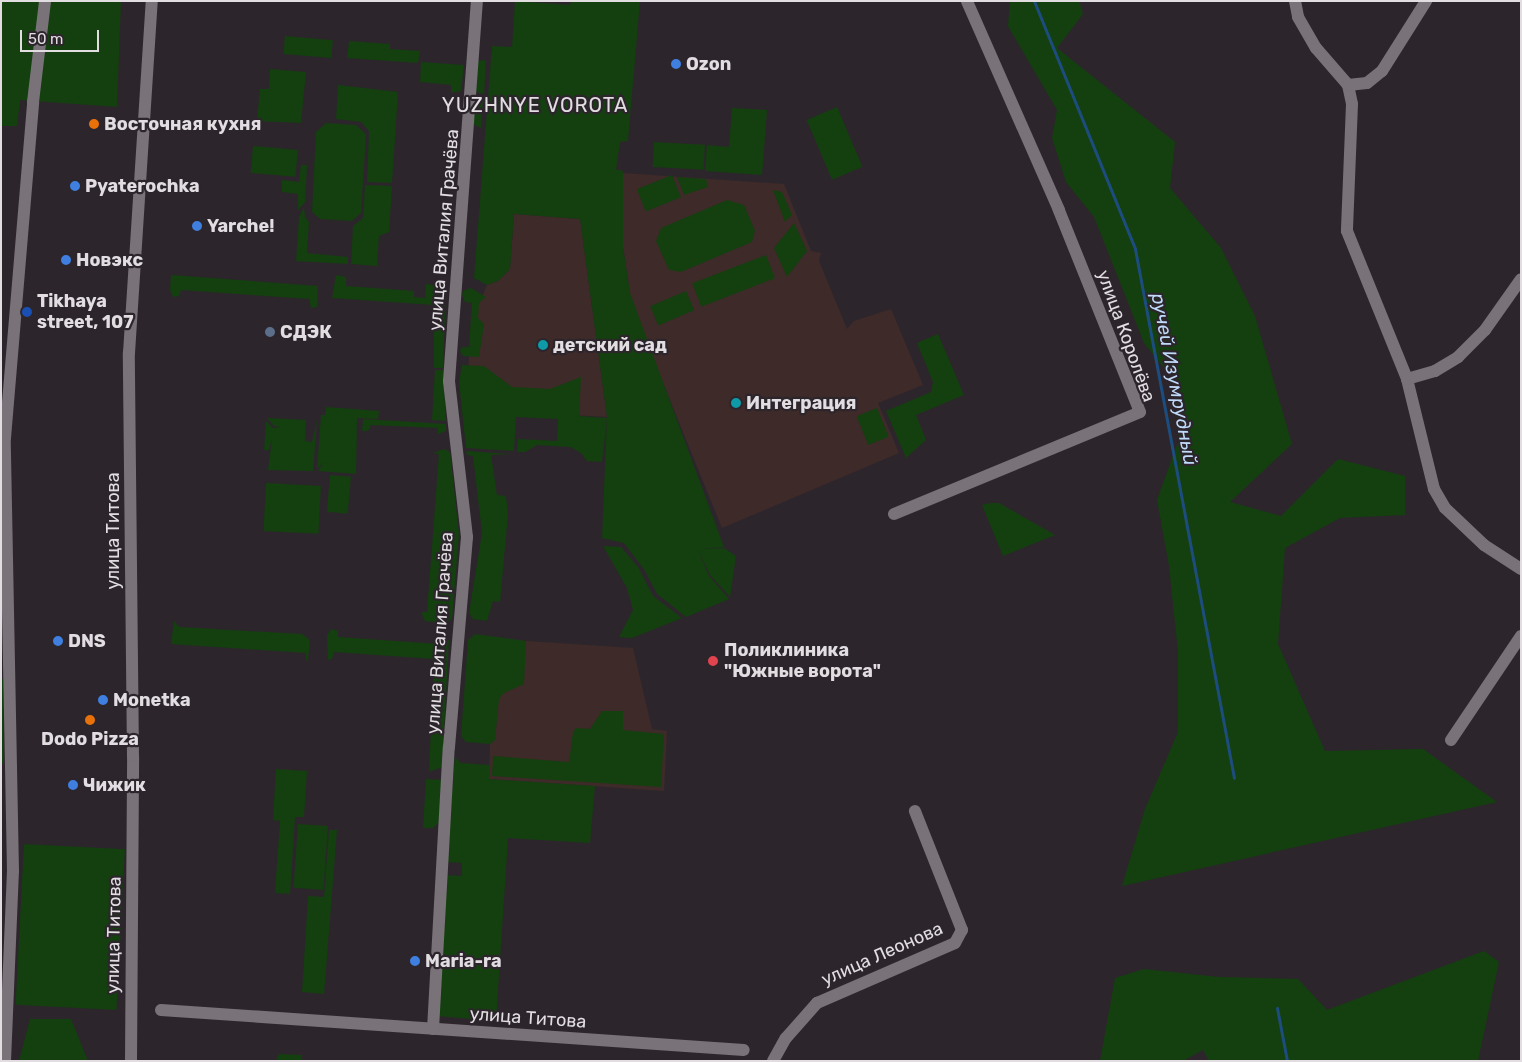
<!DOCTYPE html>
<html>
<head>
<meta charset="utf-8">
<style>
  body { margin:0 }
  #map { position:relative; width:1522px; height:1062px; overflow:hidden; background:#2c262c; font-family:Rubik,sans-serif }
  div>[style] { position:absolute }
  .education>* { inset:0; background:#3e2a29 }
  .green>* { inset:0; background:#143f0f; transform-origin:0 0 }
  .stream>* { height:3px; margin:-1.5px; padding:0 1.5px; transform-origin:1.5px; border-radius:1.5px; background:#1d4d7f }
  .minor>* { height:12px; margin:-6px; padding:0 6px; transform-origin:6px; border-radius:6px; background:#797279 }
  .dots>* { width:14px; height:14px; translate:-50% -50%; box-sizing:border-box; border:2px solid #2c262c; border-radius:50% }
  span { translate:-50% -50%; white-space:nowrap; text-align:center; line-height:1.15; -webkit-text-stroke:4.5px #2c262c; paint-order:stroke }
  .poi-label { font-size:18px; color:#e1dde1; font-weight:700 }
  .left { translate:0 -50%; text-align:left }
  .street-label { font-size:18px; color:#e1dde1 }
  .water-label { font-size:19px; color:#c0daf9; font-style:italic }
  .quarter-label { font-size:20px; color:#e1dde1; letter-spacing:1px }
  .frame { position:absolute; inset:0; border:2px solid #e1dde1; pointer-events:none }
  .scale { position:absolute; left:20px; top:30px; width:79px; height:22px; box-sizing:border-box; border:2px solid #e1dde1; border-top:0; padding-left:6px; font-size:15px; line-height:18px; white-space:nowrap; color:#e1dde1; -webkit-text-stroke:4px #2c262c; paint-order:stroke }
</style>
</head>
<body>
<div id="map">
  <div class="education">
    <div style="clip-path:polygon(623px 173px,784px 184px,811px 251px,821px 253px,819px 261px,847px 329px,854px 321px,891px 309px,923px 385px,878px 403px,899px 453px,722px 528px,639px 324px,630px 293px,623px 247px)"></div>
    <div style="clip-path:polygon(514px 214px,580px 219px,607px 417px,465px 409px,474px 295px,483px 295px,487px 285px,498px 281px,510px 269px)"></div>
    <div style="clip-path:polygon(481px 638px,633px 648px,652px 729px,667px 731px,664px 791px,489px 779px,490px 743px)"></div>
  </div>
  <div class="green">
    <div style="clip-path:polygon(1px 1px,121px 1px,117px 107px,20px 100px,17px 126px,1px 126px)"></div>
    <div style="clip-path:polygon(515px 1px,570px 5px,571px 1px,640px 1px,628px 141px,620px 142px,616px 170px,622px 170px,623px 173px,623px 247px,630px 293px,724px 547px,700px 549px,724px 548px,736px 556px,730px 597px,710px 575px,697px 548px,709px 576px,729px 599px,686px 617px,657px 594px,645px 571px,624px 543px,602px 538px,607px 417px,580px 219px,514px 214px,510px 269px,498px 281px,487px 285px,474px 278px,492px 46px,512px 47px)"></div>
    <div style="clip-path:polygon(1010px 1px,1079px 1px,1083px 14px,1057px 48px,1175px 142px,1170px 188px,1221px 248px,1255px 316px,1292px 444px,1230px 502px,1281px 516px,1338px 459px,1405px 476px,1405px 515px,1340px 518px,1285px 548px,1278px 644px,1325px 751px,1423px 749px,1497px 802px,1122px 886px,1145px 809px,1178px 732px,1178px 652px,1169px 566px,1157px 500px,1179px 439px,1172px 378px,1144px 343px,1094px 217px,1066px 182px,1052px 138px,1057px 110px,1008px 26px)"></div>
    <div style="left:285px;top:36px;width:48px;height:18px;rotate:5deg"></div>
    <div style="clip-path:polygon(349px 41px,390px 44px,390px 49px,420px 51px,418px 63px,347px 58px)"></div>
    <div style="clip-path:polygon(486px 60px,484px 94px,479px 93px,475px 90px,478px 61px)"></div>
    <div style="clip-path:polygon(421px 62px,464px 65px,461px 91px,451px 93px,451px 85px,420px 82px)"></div>
    <div style="clip-path:polygon(270px 69px,306px 72px,301px 123px,257px 121px,260px 89px,269px 89px)"></div>
    <div style="clip-path:polygon(338px 85px,398px 92px,392px 183px,367px 182px,369px 131px,361px 122px,336px 119px)"></div>
    <div style="clip-path:polygon(475px 96px,483px 97px,481px 128px,473px 124px)"></div>
    <div style="left:837px;top:107px;width:65px;height:33px;rotate:67deg"></div>
    <div style="clip-path:polygon(732px 108px,767px 110px,762px 175px,705px 171px,707px 145px,729px 147px)"></div>
    <div style="clip-path:polygon(326px 123px,356px 125px,366px 134px,361px 213px,352px 221px,320px 219px,312px 212px,316px 132px)"></div>
    <div style="left:654px;top:142px;width:51px;height:25px;rotate:3deg"></div>
    <div style="left:253px;top:146px;width:45px;height:27px;rotate:5deg"></div>
    <div style="clip-path:polygon(301px 165px,307px 165px,305px 202px,298px 210px,298px 194px,282px 192px,282px 180px,299px 182px)"></div>
    <div style="left:672px;top:175px;width:24px;height:38px;rotate:68deg"></div>
    <div style="clip-path:polygon(677px 177px,706px 179px,708px 187px,684px 195px)"></div>
    <div style="clip-path:polygon(365px 185px,392px 186px,389px 232px,379px 236px,377px 266px,351px 264px,353px 226px,363px 218px)"></div>
    <div style="clip-path:polygon(773px 190px,782px 192px,792px 215px,785px 222px)"></div>
    <div style="clip-path:polygon(727px 200px,744px 205px,755px 231px,752px 242px,681px 272px,669px 270px,656px 241px,661px 228px)"></div>
    <div style="clip-path:polygon(304px 207px,305px 217px,309px 222px,307px 253px,348px 257px,348px 264px,296px 261px,299px 217px)"></div>
    <div style="clip-path:polygon(794px 223px,807px 251px,787px 277px,774px 248px)"></div>
    <div style="left:766px;top:255px;width:25px;height:79px;rotate:69deg"></div>
    <div style="clip-path:polygon(171px 275px,318px 286px,317px 307px,311px 308px,309px 299px,181px 290px,179px 296px,173px 297px,170px 290px)"></div>
    <div style="clip-path:polygon(336px 275px,346px 277px,346px 286px,414px 291px,414px 297px,425px 298px,426px 284px,446px 286px,443px 368px,434px 368px,434px 305px,332px 298px)"></div>
    <div style="clip-path:polygon(471px 288px,486px 297px,479px 303px,478px 318px,484px 324px,479px 357px,463px 356px,460px 351px,462px 347px,469px 347px,472px 303px,465px 302px,462px 295px,463px 291px)"></div>
    <div style="left:686px;top:291px;width:21px;height:39px;rotate:67deg"></div>
    <div style="clip-path:polygon(938px 334px,964px 395px,916px 415px,926px 440px,906px 458px,886px 411px,931px 392px,933px 382px,917px 343px)"></div>
    <div style="clip-path:polygon(462px 365px,484px 366px,512px 387px,550px 389px,581px 377px,579px 416px,607px 418px,602px 462px,587px 461px,581px 453px,570px 447px,537px 445px,525px 452px,517px 452px,518px 439px,557px 441px,558px 419px,516px 417px,514px 451px,466px 448px,459px 382px)"></div>
    <div style="clip-path:polygon(435px 370px,443px 370px,446px 421px,432px 420px)"></div>
    <div style="clip-path:polygon(326px 407px,379px 411px,378px 419px,357px 418px,356px 474px,318px 471px,324px 462px,317px 469px,321px 415px,325px 415px)"></div>
    <div style="left:877px;top:408px;width:31px;height:22px;rotate:68deg"></div>
    <div style="clip-path:polygon(267px 418px,306px 420px,305px 441px,312px 442px,317px 420px,313px 471px,268px 470px,272px 439px,269px 450px,264px 450px,266px 421px,273px 428px,281px 427px,274px 426px)"></div>
    <div style="clip-path:polygon(363px 419px,446px 424px,446px 431px,438px 434px,438px 428px,371px 425px,368px 431px,362px 431px)"></div>
    <div style="clip-path:polygon(444px 449px,450px 452px,459px 534px,452px 619px,444px 623px,425px 621px,421px 612px,427px 612px,439px 454px,433px 453px)"></div>
    <div style="clip-path:polygon(466px 451px,511px 454px,491px 455px,497px 495px,506px 496px,508px 514px,500px 602px,493px 601px,487px 621px,473px 619px,469px 613px,482px 533px,473px 456px,467px 455px)"></div>
    <div style="left:330px;top:475px;width:21px;height:37px;rotate:5deg"></div>
    <div style="left:266px;top:483px;width:55px;height:48px;rotate:3deg"></div>
    <div style="clip-path:polygon(991px 503px,999px 503px,1055px 535px,1003px 556px,982px 505px)"></div>
    <div style="clip-path:polygon(603px 546px,621px 547px,638px 567px,653px 596px,682px 618px,632px 638px,619px 637px,633px 610px,627px 588px)"></div>
    <div style="clip-path:polygon(174px 621px,179px 627px,302px 634px,310px 640px,308px 659px,306px 661px,306px 653px,171px 644px)"></div>
    <div style="clip-path:polygon(331px 629px,338px 631px,338px 637px,439px 644px,440px 638px,449px 640px,442px 767px,429px 772px,434px 659px,334px 652px,332px 659px,328px 660px,327px 636px)"></div>
    <div style="clip-path:polygon(475px 634px,526px 641px,524px 684px,504px 693px,499px 699px,495px 740px,490px 744px,466px 742px,461px 736px,468px 640px)"></div>
    <div style="clip-path:polygon(1px 679px,3px 679px,4px 764px,1px 763px)"></div>
    <div style="clip-path:polygon(602px 711px,623px 711px,623px 730px,664px 734px,661px 787px,492px 776px,493px 756px,569px 762px,573px 732px,576px 728px,590px 729px)"></div>
    <div style="clip-path:polygon(455px 757px,461px 763px,489px 765px,489px 779px,595px 786px,590px 843px,508px 838px,496px 1021px,436px 1016px,444px 875px,462px 876px,462px 863px,446px 862px)"></div>
    <div style="clip-path:polygon(276px 769px,307px 771px,304px 817px,295px 817px,290px 894px,275px 893px,280px 821px,273px 820px)"></div>
    <div style="clip-path:polygon(426px 779px,443px 780px,440px 821px,433px 828px,423px 828px)"></div>
    <div style="left:298px;top:824px;width:30px;height:64px;rotate:4deg"></div>
    <div style="clip-path:polygon(329px 830px,337px 830px,324px 994px,302px 992px,308px 896px,324px 897px)"></div>
    <div style="left:24px;top:844px;width:101px;height:161px;rotate:3deg"></div>
    <div style="clip-path:polygon(1484px 951px,1499px 962px,1478px 1061px,1209px 1061px,1203px 1050px,1183px 1061px,1100px 1061px,1115px 978px,1144px 969px,1219px 977px,1298px 979px,1327px 1010px)"></div>
    <div style="clip-path:polygon(30px 1019px,71px 1019px,88px 1061px,19px 1061px)"></div>
    <div style="clip-path:polygon(279px 1054px,302px 1055px,301px 1061px,276px 1061px)"></div>
  </div>
  <div class="stream">
    <div style="left:1034px;top:1px;width:268px;rotate:67.8deg"></div>
    <div style="left:1135px;top:249px;width:538px;rotate:79.4deg"></div>
    <div style="left:1277px;top:1008px;width:54px;rotate:79.3deg"></div>
  </div>
  <div class="minor">
    <div style="left:1295px;top:1px;width:16px;rotate:79deg"></div>
    <div style="left:1298px;top:17px;width:36px;rotate:60deg"></div>
    <div style="left:1316px;top:48px;width:49px;rotate:49.1deg"></div>
    <div style="left:1348px;top:85px;width:19px;rotate:78deg"></div>
    <div style="left:1352px;top:104px;width:127px;rotate:92.3deg"></div>
    <div style="left:1347px;top:231px;width:160px;rotate:67.9deg"></div>
    <div style="left:1407px;top:379px;width:113px;rotate:76.2deg"></div>
    <div style="left:1434px;top:489px;width:22px;rotate:60deg"></div>
    <div style="left:1445px;top:508px;width:54px;rotate:43.5deg"></div>
    <div style="left:1484px;top:545px;width:44px;rotate:33deg"></div>
    <div style="left:1348px;top:85px;width:19px;rotate:-6deg"></div>
    <div style="left:1367px;top:83px;width:19px;rotate:-39deg"></div>
    <div style="left:1382px;top:71px;width:83px;rotate:-57.8deg"></div>
    <div style="left:1407px;top:379px;width:29px;rotate:-16deg"></div>
    <div style="left:1435px;top:371px;width:27px;rotate:-31deg"></div>
    <div style="left:1458px;top:357px;width:38px;rotate:-45deg"></div>
    <div style="left:1485px;top:330px;width:62px;rotate:-54.8deg"></div>
    <div style="left:894px;top:514px;width:266px;rotate:-22.5deg"></div>
    <div style="left:1140px;top:412px;width:218px;rotate:-111.9deg"></div>
    <div style="left:1059px;top:210px;width:228px;rotate:-113.8deg"></div>
    <div style="left:1451px;top:740px;width:125px;rotate:-56.1deg"></div>
    <div style="left:161px;top:1010px;width:584px;rotate:3.92deg"></div>
    <div style="left:433px;top:1029px;width:282px;rotate:-86.8deg"></div>
    <div style="left:449px;top:747px;width:211px;rotate:-85.1deg"></div>
    <div style="left:467px;top:537px;width:157px;rotate:-96.6deg"></div>
    <div style="left:449px;top:381px;width:381px;rotate:-85.8deg"></div>
    <div style="left:5px;top:1061px;width:190px;rotate:-87.6deg"></div>
    <div style="left:13px;top:871px;width:433px;rotate:-91.1deg"></div>
    <div style="left:5px;top:438px;width:337px;rotate:-85.2deg"></div>
    <div style="left:33px;top:102px;width:102px;rotate:-83.2deg"></div>
    <div style="left:131px;top:1061px;width:304px;rotate:-89.6deg"></div>
    <div style="left:133px;top:757px;width:404px;rotate:-90.6deg"></div>
    <div style="left:129px;top:353px;width:353px;rotate:-86.3deg"></div>
    <div style="left:773px;top:1061px;width:26px;rotate:-61deg"></div>
    <div style="left:786px;top:1038px;width:47px;rotate:-48.5deg"></div>
    <div style="left:817px;top:1003px;width:150px;rotate:-23.5deg"></div>
    <div style="left:955px;top:943px;width:15px;rotate:-62deg"></div>
    <div style="left:962px;top:930px;width:128px;rotate:-111.6deg"></div>
  </div>
  <div class="dots">
    <div style="left:676px;top:64px;background:#3f7fe0"></div>
    <div style="left:94px;top:124px;background:#e8710a"></div>
    <div style="left:75px;top:186px;background:#3f7fe0"></div>
    <div style="left:197px;top:226px;background:#3f7fe0"></div>
    <div style="left:66px;top:260px;background:#3f7fe0"></div>
    <div style="left:27px;top:312px;background:#1a4fb4"></div>
    <div style="left:270px;top:332px;background:#5c6f8a"></div>
    <div style="left:543px;top:345px;background:#0f9aa8"></div>
    <div style="left:736px;top:403px;background:#0f9aa8"></div>
    <div style="left:58px;top:641px;background:#3f7fe0"></div>
    <div style="left:713px;top:661px;background:#e0444e"></div>
    <div style="left:103px;top:700px;background:#3f7fe0"></div>
    <div style="left:90px;top:720px;background:#e8710a"></div>
    <div style="left:73px;top:785px;background:#3f7fe0"></div>
    <div style="left:415px;top:961px;background:#3f7fe0"></div>
  </div>
  <div class="poi-label">
    <span class="left" style="left:686px;top:64px">Ozon</span>
    <span class="left" style="left:104px;top:124px">Восточная кухня</span>
    <span class="left" style="left:85px;top:186px">Pyaterochka</span>
    <span class="left" style="left:207px;top:226px">Yarche!</span>
    <span class="left" style="left:76px;top:260px">Новэкс</span>
    <span class="left" style="left:37px;top:312px">Tikhaya<br>street, 107</span>
    <span class="left" style="left:280px;top:332px">СДЭК</span>
    <span class="left" style="left:553px;top:345px">детский сад</span>
    <span class="left" style="left:746px;top:403px">Интеграция</span>
    <span class="left" style="left:68px;top:641px">DNS</span>
    <span class="left" style="left:724px;top:661px">Поликлиника<br>"Южные ворота"</span>
    <span class="left" style="left:113px;top:700px">Monetka</span>
    <span style="left:90px;top:739px">Dodo Pizza</span>
    <span class="left" style="left:83px;top:785px">Чижик</span>
    <span class="left" style="left:425px;top:961px">Maria-ra</span>
  </div>
  <div class="street-label">
    <span style="left:444px;top:230px;rotate:-85deg">улица Виталия Грачёва</span>
    <span style="left:1126px;top:336px;rotate:70deg">улица Королёва</span>
    <span style="left:113px;top:531px;rotate:-90deg">улица Титова</span>
    <span style="left:440px;top:633px;rotate:-86deg">улица Виталия Грачёва</span>
    <span style="left:114px;top:935px;rotate:-89deg">улица Титова</span>
    <span style="left:882px;top:954px;rotate:-24deg">улица Леонова</span>
    <span style="left:528px;top:1018px;rotate:4deg">улица Титова</span>
  </div>
  <div class="water-label">
    <span style="left:1174px;top:379px;rotate:79deg">ручей Изумрудный</span>
  </div>
  <div class="quarter-label">
    <span style="left:535px;top:105px">YUZHNYE VOROTA</span>
  </div>
  <div class="frame"></div>
  <div class="scale">50 m</div>
</div>
</body>
</html>
